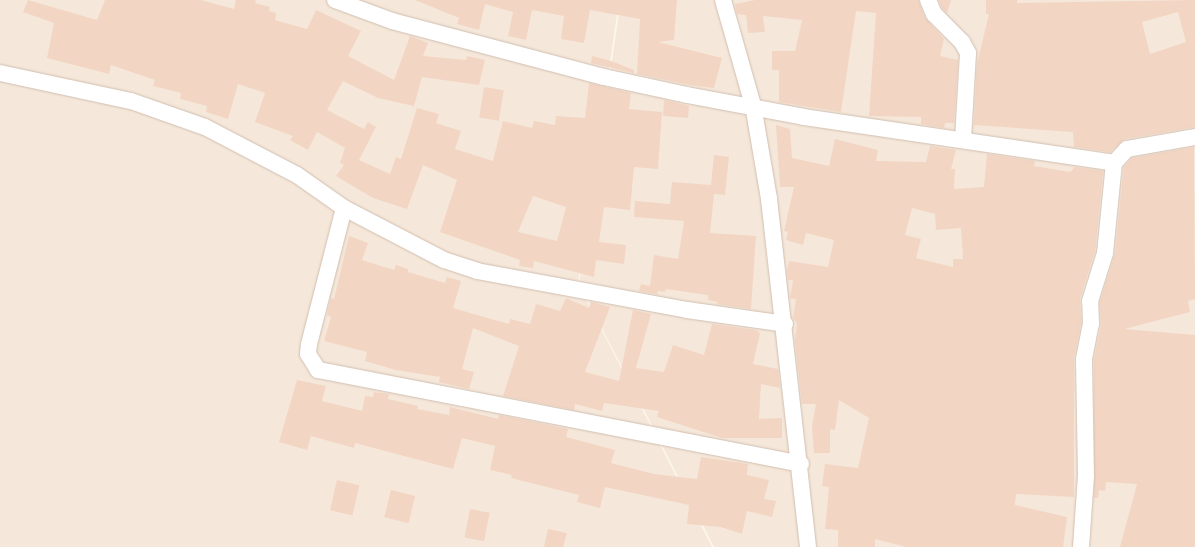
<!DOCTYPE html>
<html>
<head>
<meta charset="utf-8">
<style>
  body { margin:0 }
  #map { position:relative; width:1195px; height:547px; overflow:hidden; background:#fdf6ec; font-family:Manrope,sans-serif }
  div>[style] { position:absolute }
  .residential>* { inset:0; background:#f5e8da }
  .building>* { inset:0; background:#f3d5c3; transform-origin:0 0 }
  .roads { filter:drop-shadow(0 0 1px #d1beb0) drop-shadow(0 0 1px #d1beb0) }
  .minor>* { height:16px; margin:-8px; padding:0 8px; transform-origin:8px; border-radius:8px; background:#fff }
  span { translate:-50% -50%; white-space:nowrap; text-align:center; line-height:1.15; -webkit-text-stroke:4px #fffaf3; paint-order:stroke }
</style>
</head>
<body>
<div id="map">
  <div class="residential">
    <div style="clip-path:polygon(0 0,619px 0,578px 283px,712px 547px,0 547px)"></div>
    <div style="clip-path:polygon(621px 0,1195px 0,1195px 547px,714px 547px,579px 283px)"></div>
  </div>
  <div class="building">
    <div style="clip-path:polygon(evenodd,28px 0,97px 20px,105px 0,201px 0,234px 9px,236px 0,256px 0,255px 3px,270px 7px,269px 11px,276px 13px,275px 20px,307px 29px,316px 10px,361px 31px,348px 56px,394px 80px,410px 36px,428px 43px,423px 56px,466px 60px,467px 56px,485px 60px,479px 85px,422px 77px,414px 106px,378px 98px,343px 81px,327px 110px,364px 129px,368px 122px,376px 127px,359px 160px,390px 174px,396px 157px,401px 159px,417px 108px,439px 114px,436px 123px,461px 131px,455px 149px,493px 161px,503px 121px,532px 128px,534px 121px,555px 125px,556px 116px,585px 118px,589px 83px,631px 93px,629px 109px,662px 112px,658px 169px,634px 167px,630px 210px,604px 207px,599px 242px,626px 245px,624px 264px,596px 260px,594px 277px,534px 261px,533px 268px,519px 266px,520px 260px,440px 232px,457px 180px,423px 165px,407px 209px,373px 198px,336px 176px,344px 165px,340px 163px,345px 148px,317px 132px,308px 150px,290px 140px,293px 136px,255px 122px,265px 93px,238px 84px,228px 119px,206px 112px,207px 106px,180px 99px,181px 93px,153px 86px,155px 80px,111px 65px,109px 74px,47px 58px,54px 23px,23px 12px,28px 0,533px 196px,566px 207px,557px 241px,518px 232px,533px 196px)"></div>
    <div style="clip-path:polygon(415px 0,677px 0,674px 40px,658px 42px,722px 58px,714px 88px,690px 85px,637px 74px,640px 19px,590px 10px,584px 43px,561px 39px,564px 16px,532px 10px,526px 40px,508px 36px,513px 12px,485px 4px,479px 30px,457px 24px,459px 18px)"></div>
    <div style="clip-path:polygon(755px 0,918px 0,925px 18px,944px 39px,940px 56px,958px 60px,954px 123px,945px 123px,944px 128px,921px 124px,921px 117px,869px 116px,876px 13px,856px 11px,841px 112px,779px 102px,779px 70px,772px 70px,772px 51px,795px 51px,802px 20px,763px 16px,765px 32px,748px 33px,746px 15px,737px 14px,735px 4px)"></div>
    <div style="clip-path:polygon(939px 0,951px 0,947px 13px,942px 8px)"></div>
    <div style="clip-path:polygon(evenodd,986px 0,1017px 0,1017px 3px,1195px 0,1195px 127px,1125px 139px,1110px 152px,1074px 147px,1073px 132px,974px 125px,977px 64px,989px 14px,986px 14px,986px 0,1178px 12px,1186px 42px,1150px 54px,1142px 22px,1178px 12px)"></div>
    <div style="clip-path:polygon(592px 56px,611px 61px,634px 70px,634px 73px,591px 63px)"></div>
    <div style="left:484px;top:87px;width:20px;height:31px;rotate:9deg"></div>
    <div style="clip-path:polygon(664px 100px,689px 106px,688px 118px,663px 116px)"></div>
    <div style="clip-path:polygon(evenodd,776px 125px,790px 129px,792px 158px,829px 166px,835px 139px,878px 150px,876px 161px,926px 162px,930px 146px,956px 150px,951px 169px,955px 169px,954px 189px,984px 187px,987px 154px,1035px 161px,1034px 166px,1070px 172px,1075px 167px,1103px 171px,1095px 251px,1080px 298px,1081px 323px,1074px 357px,1074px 497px,1016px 494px,1015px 505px,1067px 517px,1063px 547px,906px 547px,875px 539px,875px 547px,838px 547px,838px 530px,825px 529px,829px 487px,822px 486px,825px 464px,858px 468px,869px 418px,839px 400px,835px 430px,830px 429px,830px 453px,814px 453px,812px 426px,816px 404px,802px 404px,795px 341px,797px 323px,793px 318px,796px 299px,790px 298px,793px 280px,788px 280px,787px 271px,789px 261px,828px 267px,834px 240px,806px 233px,803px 245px,786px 240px,788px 232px,784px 231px,794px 187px,780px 187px,776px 125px,912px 208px,935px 214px,936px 230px,961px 228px,963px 259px,953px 259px,953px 267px,916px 258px,921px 239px,905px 235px,912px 208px)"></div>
    <div style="clip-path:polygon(1194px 147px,1195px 299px,1188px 301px,1190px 312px,1124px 329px,1195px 335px,1195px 547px,1120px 547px,1137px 484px,1106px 482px,1105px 491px,1099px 490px,1098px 498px,1094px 498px,1094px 360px,1101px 326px,1100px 302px,1115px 254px,1124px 167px,1132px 158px)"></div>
    <div style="clip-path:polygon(714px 155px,729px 157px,725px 195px,714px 194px,710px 233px,756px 236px,751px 309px,717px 304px,718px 302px,708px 300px,708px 295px,666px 289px,665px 292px,658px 291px,657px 294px,639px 291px,641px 284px,650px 286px,654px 255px,678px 259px,684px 221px,634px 217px,635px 201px,670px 204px,672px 182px,711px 185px)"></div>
    <div style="clip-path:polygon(349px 236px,368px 243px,362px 260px,394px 270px,396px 265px,408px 269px,408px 272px,445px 283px,447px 277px,461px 281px,453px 308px,484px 317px,509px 324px,510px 319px,530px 324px,536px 304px,560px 311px,566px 298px,589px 308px,591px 302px,610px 307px,585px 372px,619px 381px,633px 310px,651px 314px,636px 368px,664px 372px,673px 345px,704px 355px,712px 324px,756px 330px,760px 333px,753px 364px,778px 369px,780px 388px,761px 384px,759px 419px,782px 418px,782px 438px,722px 438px,657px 417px,659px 411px,604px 403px,602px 411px,575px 404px,574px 410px,503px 396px,519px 346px,473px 328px,462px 369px,474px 372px,469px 389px,439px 382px,440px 377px,396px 370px,365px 361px,367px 352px,324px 341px,331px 317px,327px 315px,331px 298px,334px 299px)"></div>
    <div style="clip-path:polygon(297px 380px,326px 386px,322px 401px,362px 411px,365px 396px,373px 397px,374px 392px,389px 394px,388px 399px,418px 406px,417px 409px,449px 415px,450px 407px,498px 419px,499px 415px,568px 429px,566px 437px,615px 450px,611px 463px,654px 474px,697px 479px,701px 457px,748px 464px,747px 475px,769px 480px,764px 499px,776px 501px,772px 517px,747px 511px,742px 534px,721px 527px,687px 524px,689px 505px,605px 487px,600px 508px,577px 502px,579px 495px,511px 478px,512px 475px,490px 470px,495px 446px,462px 438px,453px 469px,355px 443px,354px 448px,311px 436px,307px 450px,279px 442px)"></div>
    <div style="left:337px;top:480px;width:23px;height:31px;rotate:13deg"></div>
    <div style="left:391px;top:490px;width:25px;height:28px;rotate:14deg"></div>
    <div style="left:470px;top:509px;width:20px;height:29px;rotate:11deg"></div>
    <div style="clip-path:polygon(548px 529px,567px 533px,563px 547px,544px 547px)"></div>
  </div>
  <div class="roads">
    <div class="minor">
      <div style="left:335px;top:0;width:61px;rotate:20.2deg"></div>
      <div style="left:392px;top:21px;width:219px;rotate:14.8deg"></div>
      <div style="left:604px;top:77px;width:85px;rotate:12.2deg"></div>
      <div style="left:687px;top:95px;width:119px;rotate:10.6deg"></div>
      <div style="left:804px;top:117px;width:313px;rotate:8.4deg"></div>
      <div style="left:723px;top:0;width:109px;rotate:74.1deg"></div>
      <div style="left:753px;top:105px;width:95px;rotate:80.3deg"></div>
      <div style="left:769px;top:199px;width:350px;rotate:83.6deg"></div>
      <div style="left:928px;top:0;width:15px;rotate:67deg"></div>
      <div style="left:934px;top:14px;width:40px;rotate:45deg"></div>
      <div style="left:962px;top:42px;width:13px;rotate:61deg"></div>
      <div style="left:968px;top:53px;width:86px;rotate:93.3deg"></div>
      <div style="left:0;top:73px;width:134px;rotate:12.1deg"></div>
      <div style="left:131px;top:101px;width:78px;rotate:19.4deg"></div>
      <div style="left:205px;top:127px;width:104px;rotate:27.6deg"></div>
      <div style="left:297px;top:175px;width:57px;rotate:35.1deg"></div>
      <div style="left:344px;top:208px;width:113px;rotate:27.5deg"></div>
      <div style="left:444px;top:260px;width:35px;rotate:18deg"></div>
      <div style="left:477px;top:271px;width:214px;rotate:10.5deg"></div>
      <div style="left:687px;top:310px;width:99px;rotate:8.1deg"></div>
      <div style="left:344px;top:208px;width:140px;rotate:104.4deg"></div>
      <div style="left:309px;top:344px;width:10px;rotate:96deg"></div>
      <div style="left:308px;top:354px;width:19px;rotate:58deg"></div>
      <div style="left:318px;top:370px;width:492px;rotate:11deg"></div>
      <div style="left:1081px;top:547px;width:71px;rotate:-86deg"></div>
      <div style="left:1086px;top:476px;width:117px;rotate:-91deg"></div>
      <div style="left:1084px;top:359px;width:36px;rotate:-79deg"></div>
      <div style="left:1091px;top:324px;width:23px;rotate:-92deg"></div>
      <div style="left:1090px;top:301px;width:50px;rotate:-72.6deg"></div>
      <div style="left:1105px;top:253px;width:90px;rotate:-84.3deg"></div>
      <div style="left:1114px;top:163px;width:19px;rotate:-47deg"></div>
      <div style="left:1127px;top:149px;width:69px;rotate:-10deg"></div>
    </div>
  </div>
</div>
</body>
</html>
